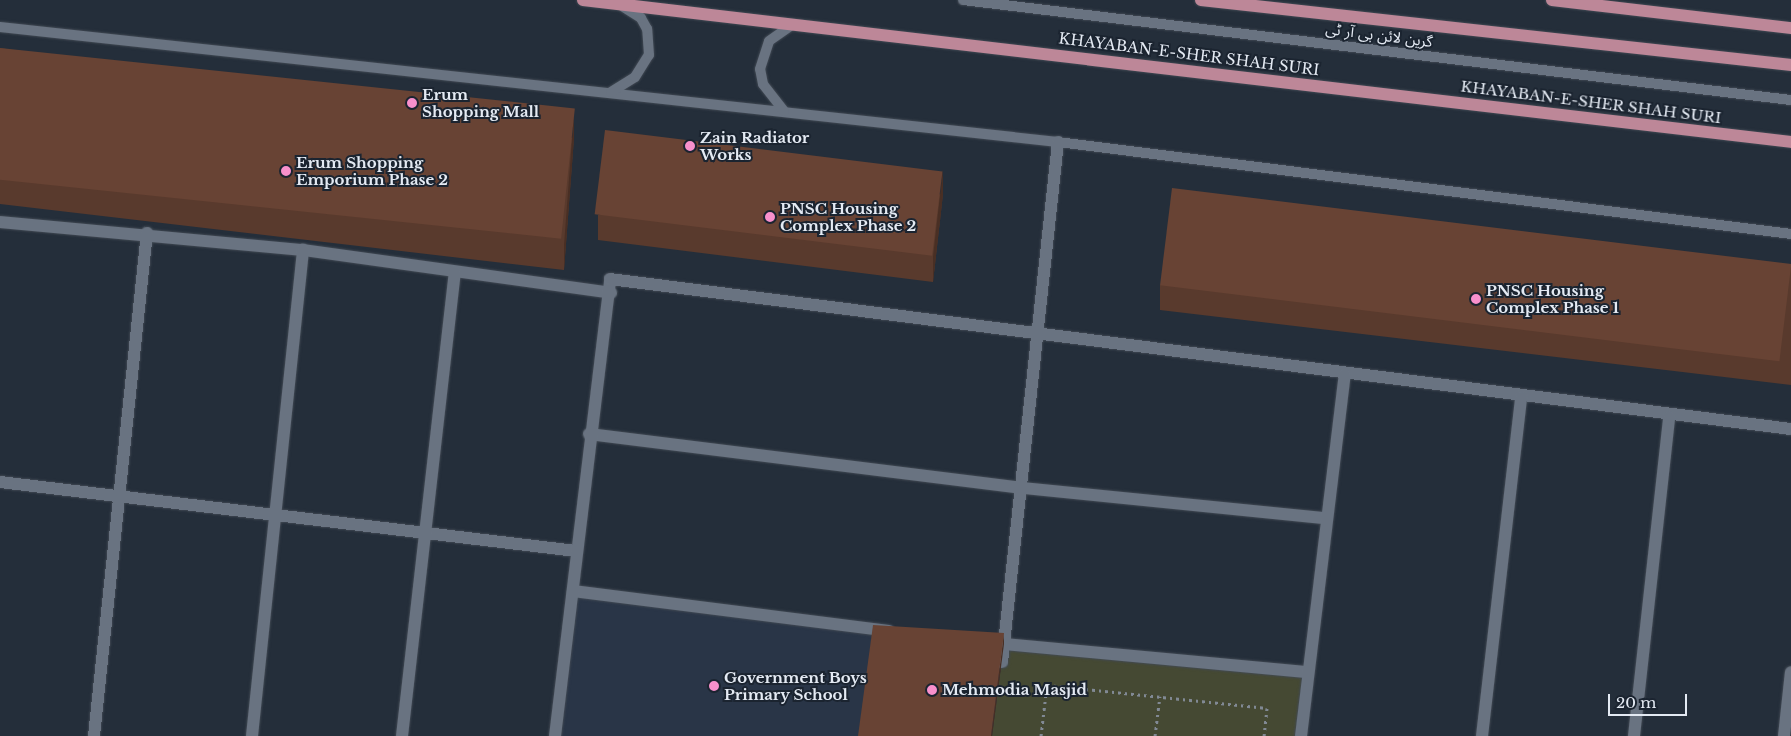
<!DOCTYPE html>
<html>
<head>
<meta charset="utf-8">
<style>
  body { margin:0 }
  #map { position:relative; width:1791px; height:736px; overflow:hidden; background:#242e3a; font-family:"Libre Baskerville","Noto Sans Arabic",serif }
  div>[style] { position:absolute }
  .built>* { inset:0; background:#293547 }
  .green>* { inset:0; background:#454933 }
  .path>* { height:3px; margin-top:-1.5px; transform-origin:0; background:repeating-linear-gradient(90deg,#818994 0 2.5px,transparent 0 6.5px) }
  .roads { filter:drop-shadow(0 0 1px #414953) drop-shadow(0 0 1px #414953) }
  .service>* { height:10px; margin:-5px; padding:0 5px; transform-origin:5px; border-radius:5px; background:#697381 }
  .minor>* { height:12px; margin:-6px; padding:0 6px; transform-origin:6px; border-radius:6px; background:#697381 }
  .tertiary>* { height:12px; margin:-6px; padding:0 6px; transform-origin:6px; border-radius:6px; background:#697381 }
  .primary>* { height:12px; margin:-6px; padding:0 6px; transform-origin:6px; border-radius:6px; background:#bd8798 }
  .wall>* { inset:0; background:#593a2d }
  .shaded-wall>* { inset:0; background:#492f24 }
  .building>* { inset:0; background:#684334; transform-origin:0 0 }
  .dots>* { width:14px; height:14px; translate:-50% -50%; box-sizing:border-box; border:2px solid #1b2430; border-radius:50% }
  span { translate:-50% -50%; white-space:nowrap; text-align:center; line-height:1.15; -webkit-text-stroke:4px #1b2430; paint-order:stroke }
  .street-label { font-size:15px; color:#e4eaf3 }
  .poi-label { font-size:15px; color:#e4eaf3; font-weight:700 }
  .left { translate:0 -50%; text-align:left }
  .scale { position:absolute; left:1608px; top:694px; width:79px; height:22px; box-sizing:border-box; border:2px solid #e4eaf3; border-top:0; padding-left:6px; font-size:15px; line-height:18px; white-space:nowrap; color:#e4eaf3; -webkit-text-stroke:4px #1b2430; paint-order:stroke }
</style>
</head>
<body>
<div id="map">
  <div class="built">
    <div style="clip-path:polygon(573px 591px,873px 635px,860px 736px,555px 736px)"></div>
  </div>
  <div class="green">
    <div style="clip-path:polygon(1004px 644px,1308px 672px,1300px 736px,992px 736px)"></div>
  </div>
  <div class="path">
    <div style="left:1041px;top:736px;width:51px;rotate:-83.3deg"></div>
    <div style="left:1047px;top:685px;width:221px;rotate:6deg"></div>
    <div style="left:1267px;top:708px;width:28px;rotate:96deg"></div>
    <div style="left:1155px;top:736px;width:40px;rotate:-82.9deg"></div>
  </div>
  <div class="roads">
    <div class="service">
      <div style="left:963px;top:0;width:834px;rotate:6.89deg"></div>
      <div style="left:0;top:27px;width:1064px;rotate:6.2deg"></div>
      <div style="left:1058px;top:142px;width:739px;rotate:7.15deg"></div>
      <div style="left:611px;top:92px;width:28px;rotate:-32deg"></div>
      <div style="left:635px;top:77px;width:26px;rotate:-58deg"></div>
      <div style="left:649px;top:55px;width:26px;rotate:-94deg"></div>
      <div style="left:647px;top:29px;width:13px;rotate:-119deg"></div>
      <div style="left:641px;top:18px;width:22px;rotate:-148deg"></div>
      <div style="left:784px;top:111px;width:34px;rotate:-128deg"></div>
      <div style="left:763px;top:84px;width:15px;rotate:-101deg"></div>
      <div style="left:760px;top:69px;width:29px;rotate:-72deg"></div>
      <div style="left:769px;top:41px;width:28px;rotate:-35deg"></div>
    </div>
    <div class="minor">
      <div style="left:0;top:222px;width:304px;rotate:5.3deg"></div>
      <div style="left:303px;top:250px;width:311px;rotate:7.9deg"></div>
      <div style="left:589px;top:434px;width:437px;rotate:7.1deg"></div>
      <div style="left:1023px;top:488px;width:303px;rotate:5.7deg"></div>
      <div style="left:0;top:482px;width:580px;rotate:6.83deg"></div>
      <div style="left:573px;top:591px;width:318px;rotate:7.2deg"></div>
      <div style="left:994px;top:643px;width:315px;rotate:5.3deg"></div>
      <div style="left:94px;top:736px;width:506px;rotate:-83.99deg"></div>
      <div style="left:252px;top:736px;width:489px;rotate:-84deg"></div>
      <div style="left:402px;top:736px;width:467px;rotate:-83.5deg"></div>
      <div style="left:555px;top:736px;width:460px;rotate:-83.1deg"></div>
      <div style="left:610px;top:279px;width:1190px;rotate:7.24deg"></div>
      <div style="left:1301px;top:736px;width:364px;rotate:-83.1deg"></div>
      <div style="left:1482px;top:736px;width:341px;rotate:-83.4deg"></div>
      <div style="left:1634px;top:736px;width:321px;rotate:-83.7deg"></div>
      <div style="left:1784px;top:736px;width:64px;rotate:-83.8deg"></div>
    </div>
    <div class="tertiary">
      <div style="left:1002px;top:662px;width:523px;rotate:-83.85deg"></div>
    </div>
    <div class="primary">
      <div style="left:583px;top:0;width:1216px;rotate:6.7deg"></div>
      <div style="left:1201px;top:0;width:594px;rotate:6.29deg"></div>
      <div style="left:1552px;top:0;width:241px;rotate:6.7deg"></div>
    </div>
  </div>
  <div class="wall">
    <div style="clip-path:polygon(0 48px,574px 138px,564px 270px,0 204px)"></div>
    <div style="clip-path:polygon(943px 194px,933px 282px,598px 240px,598px 215px)"></div>
    <div style="clip-path:polygon(1791px 264px,1791px 385px,1160px 310px,1160px 285px)"></div>
  </div>
  <div class="shaded-wall">
    <div style="clip-path:polygon(574px 113px,574px 138px,564px 270px,564px 245px)"></div>
    <div style="clip-path:polygon(943px 169px,943px 194px,933px 282px,933px 257px)"></div>
    <div style="clip-path:polygon(1004px 633px,1004px 644px,992px 736px,991px 736px)"></div>
  </div>
  <div class="building">
    <div style="left:0;top:48px;width:578px;height:131px;rotate:6deg"></div>
    <div style="left:605px;top:130px;width:340px;height:85px;rotate:7deg"></div>
    <div style="left:1172px;top:188px;width:624px;height:98px;rotate:7deg"></div>
    <div style="clip-path:polygon(873px 625px,1004px 633px,991px 736px,858px 736px)"></div>
  </div>
  <div class="dots">
    <div style="left:412px;top:103px;background:#f890cc"></div>
    <div style="left:690px;top:146px;background:#f890cc"></div>
    <div style="left:286px;top:171px;background:#f890cc"></div>
    <div style="left:770px;top:217px;background:#f890cc"></div>
    <div style="left:1476px;top:299px;background:#f890cc"></div>
    <div style="left:714px;top:686px;background:#f890cc"></div>
    <div style="left:932px;top:690px;background:#f890cc"></div>
  </div>
  <div class="street-label">
    <span style="left:1379px;top:35px;rotate:7deg">گرین لائن بی آر ٹی</span>
    <span style="left:1189px;top:54px;rotate:7deg">KHAYABAN-E-SHER SHAH SURI</span>
    <span style="left:1591px;top:102px;rotate:7deg">KHAYABAN-E-SHER SHAH SURI</span>
  </div>
  <div class="poi-label">
    <span class="left" style="left:422px;top:103px">Erum<br>Shopping Mall</span>
    <span class="left" style="left:700px;top:146px">Zain Radiator<br>Works</span>
    <span class="left" style="left:296px;top:171px">Erum Shopping<br>Emporium Phase 2</span>
    <span class="left" style="left:780px;top:217px">PNSC Housing<br>Complex Phase 2</span>
    <span class="left" style="left:1486px;top:299px">PNSC Housing<br>Complex Phase 1</span>
    <span class="left" style="left:724px;top:686px">Government Boys<br>Primary School</span>
    <span class="left" style="left:942px;top:690px">Mehmodia Masjid</span>
  </div>
  <div class="scale">20 m</div>
</div>
</body>
</html>
